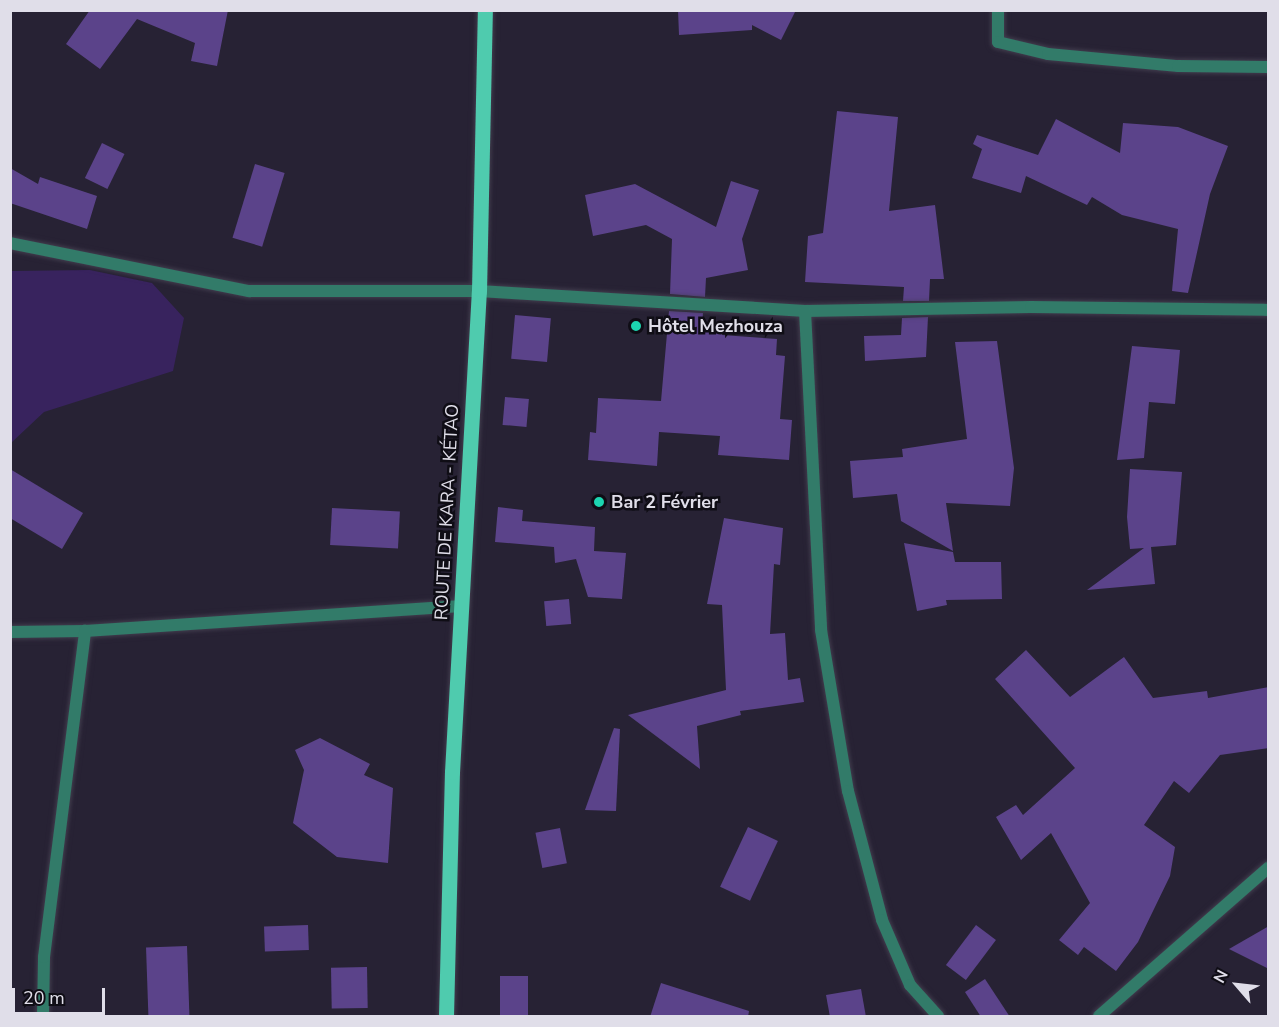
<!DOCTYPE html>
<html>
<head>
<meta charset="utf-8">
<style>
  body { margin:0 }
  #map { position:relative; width:1279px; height:1027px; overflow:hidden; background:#272234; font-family:"Nunito Sans",sans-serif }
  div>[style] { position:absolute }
  .green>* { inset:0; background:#38235e }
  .building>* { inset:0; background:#5b438a; transform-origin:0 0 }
  .roads { filter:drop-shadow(0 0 2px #413c4d) drop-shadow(0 0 2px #413c4d) }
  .street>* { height:12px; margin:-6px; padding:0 6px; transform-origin:6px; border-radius:6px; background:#327b69 }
  .primary>* { height:15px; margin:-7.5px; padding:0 7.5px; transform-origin:7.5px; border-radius:7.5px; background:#4fcbae }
  .dots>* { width:16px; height:16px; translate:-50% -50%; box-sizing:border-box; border:3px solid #0f0d15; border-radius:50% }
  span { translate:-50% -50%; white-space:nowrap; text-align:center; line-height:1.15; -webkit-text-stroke:5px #0f0d15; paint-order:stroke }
  .poi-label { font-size:18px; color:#e0dee9; font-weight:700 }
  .left { translate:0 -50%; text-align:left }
  .street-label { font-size:18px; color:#e0dee9 }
  .frame { position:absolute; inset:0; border:12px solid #e0dee9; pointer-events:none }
  .north { position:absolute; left:1207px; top:955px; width:60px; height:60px; -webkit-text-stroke:4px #0f0d15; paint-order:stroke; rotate:298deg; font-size:16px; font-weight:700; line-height:24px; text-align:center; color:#e0dee9 }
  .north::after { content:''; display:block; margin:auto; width:21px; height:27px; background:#e0dee9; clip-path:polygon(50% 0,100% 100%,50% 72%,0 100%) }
  .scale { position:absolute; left:12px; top:988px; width:93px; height:27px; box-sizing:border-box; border:3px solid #e0dee9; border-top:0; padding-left:8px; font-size:18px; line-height:21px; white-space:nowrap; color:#e0dee9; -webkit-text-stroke:4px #0f0d15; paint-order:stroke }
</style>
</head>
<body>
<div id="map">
  <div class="green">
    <div style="clip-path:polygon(90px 270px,152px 283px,184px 318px,173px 371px,44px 412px,11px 443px,11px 271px)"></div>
  </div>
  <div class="building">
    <div style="clip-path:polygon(90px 10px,228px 10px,217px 66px,191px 61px,195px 43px,137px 19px,100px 69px,66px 44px)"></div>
    <div style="clip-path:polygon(678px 10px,796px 10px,781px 40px,752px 25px,752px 30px,679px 35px)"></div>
    <div style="clip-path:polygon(837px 111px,898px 117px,889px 211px,935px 205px,944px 279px,930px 279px,929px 301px,903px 301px,904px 287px,805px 282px,808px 236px,823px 233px)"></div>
    <div style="clip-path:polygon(1056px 119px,1120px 153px,1123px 123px,1178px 127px,1228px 146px,1210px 194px,1188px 293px,1172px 291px,1178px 229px,1122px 215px,1092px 197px,1087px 205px,1026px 176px,1021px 193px,972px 178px,982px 149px,973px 144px,977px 135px,1038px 155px)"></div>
    <div style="left:102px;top:143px;width:25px;height:39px;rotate:26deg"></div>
    <div style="left:255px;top:164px;width:31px;height:77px;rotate:17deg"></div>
    <div style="clip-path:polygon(10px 168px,38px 184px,40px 177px,97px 196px,87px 229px,10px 203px)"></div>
    <div style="clip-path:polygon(731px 181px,759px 190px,742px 239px,748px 270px,706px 278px,705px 297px,670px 294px,672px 239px,646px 225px,593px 236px,585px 195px,635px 184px,716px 227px)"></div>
    <div style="clip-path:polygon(669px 311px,703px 313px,702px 327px,722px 328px,722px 335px,777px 339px,776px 355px,785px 356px,780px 419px,792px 420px,789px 460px,718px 455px,720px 436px,659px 432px,657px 466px,588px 460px,590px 432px,596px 433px,598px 398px,661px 401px)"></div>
    <div style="left:515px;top:315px;width:36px;height:44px;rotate:5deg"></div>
    <div style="clip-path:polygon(928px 317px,926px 357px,865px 361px,864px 336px,901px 335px,902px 318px)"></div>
    <div style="clip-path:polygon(997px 341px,1014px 468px,1010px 506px,946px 503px,953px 551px,901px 521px,897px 494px,853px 498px,850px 461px,903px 457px,902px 449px,967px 439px,955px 342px)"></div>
    <div style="clip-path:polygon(1132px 346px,1180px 350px,1175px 404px,1149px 402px,1144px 458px,1117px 460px)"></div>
    <div style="left:505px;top:397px;width:24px;height:28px;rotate:5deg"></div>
    <div style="clip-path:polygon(10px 469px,83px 513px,62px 549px,10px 518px)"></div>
    <div style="clip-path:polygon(1130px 469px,1182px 472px,1176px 545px,1151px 547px,1155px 584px,1087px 590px,1144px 548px,1130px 549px,1127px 517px)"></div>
    <div style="clip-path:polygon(498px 507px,523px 510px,522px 521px,595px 527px,594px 551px,626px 553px,622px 599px,588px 597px,576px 559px,555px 563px,554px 547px,495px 542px)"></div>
    <div style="left:332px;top:508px;width:68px;height:37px;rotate:3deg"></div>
    <div style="clip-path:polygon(724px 518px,783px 528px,780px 565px,774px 564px,770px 634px,785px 633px,788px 680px,800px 678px,804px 702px,740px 711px,741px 715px,697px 726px,700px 769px,628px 715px,726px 690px,722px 605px,707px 604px)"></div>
    <div style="clip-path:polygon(904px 543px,953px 552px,955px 562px,1001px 562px,1002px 599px,946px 600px,947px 605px,917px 611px)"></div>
    <div style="left:569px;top:599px;width:25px;height:25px;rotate:85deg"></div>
    <div style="clip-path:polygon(1026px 650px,1070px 697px,1124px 657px,1153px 698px,1207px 691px,1208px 698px,1269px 687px,1269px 748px,1220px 755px,1189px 793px,1174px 781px,1144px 825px,1175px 847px,1170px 876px,1138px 942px,1116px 971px,1084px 947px,1078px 955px,1059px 940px,1090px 903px,1051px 833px,1021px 860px,996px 817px,1016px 805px,1023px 815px,1075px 768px,995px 679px)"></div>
    <div style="clip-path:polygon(614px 728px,620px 729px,616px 811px,585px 810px)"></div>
    <div style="clip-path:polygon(320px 738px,370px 764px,364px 775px,393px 788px,388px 863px,337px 857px,293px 823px,304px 770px,295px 750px)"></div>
    <div style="left:748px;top:827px;width:33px;height:66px;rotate:25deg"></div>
    <div style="left:560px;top:828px;width:36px;height:25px;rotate:79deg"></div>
    <div style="left:308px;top:925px;width:25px;height:44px;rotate:88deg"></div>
    <div style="left:976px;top:925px;width:25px;height:50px;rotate:37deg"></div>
    <div style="clip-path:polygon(1269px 926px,1269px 969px,1229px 949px)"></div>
    <div style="left:187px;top:946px;width:71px;height:41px;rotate:88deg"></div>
    <div style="left:367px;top:967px;width:41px;height:36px;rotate:89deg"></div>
    <div style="left:528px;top:976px;width:41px;height:28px;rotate:90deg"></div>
    <div style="clip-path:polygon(985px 979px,1010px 1017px,981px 1017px,965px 992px)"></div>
    <div style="clip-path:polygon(661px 983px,749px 1011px,748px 1017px,650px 1017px)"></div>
    <div style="clip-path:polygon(861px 989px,866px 1017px,830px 1017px,826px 995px)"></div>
  </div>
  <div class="roads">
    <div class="street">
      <div style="left:998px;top:10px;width:32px;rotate:90deg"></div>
      <div style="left:998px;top:42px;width:51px;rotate:13.5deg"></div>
      <div style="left:1048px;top:54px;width:131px;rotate:5.3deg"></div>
      <div style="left:1178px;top:66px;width:90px;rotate:0.6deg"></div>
      <div style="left:10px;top:243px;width:244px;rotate:11.4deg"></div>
      <div style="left:249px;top:291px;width:230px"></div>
      <div style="left:479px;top:291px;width:327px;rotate:3.5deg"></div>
      <div style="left:805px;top:311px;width:226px;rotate:-1deg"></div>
      <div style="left:1031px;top:307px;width:237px;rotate:0.7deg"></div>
      <div style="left:805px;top:311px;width:319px;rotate:87.1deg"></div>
      <div style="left:821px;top:630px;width:163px;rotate:80.5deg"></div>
      <div style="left:848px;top:791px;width:133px;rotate:75.2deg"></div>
      <div style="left:882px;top:920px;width:71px;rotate:66.7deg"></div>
      <div style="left:910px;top:985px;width:42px;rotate:47.9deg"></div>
      <div style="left:10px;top:632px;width:75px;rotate:-0.8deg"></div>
      <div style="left:85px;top:631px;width:377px;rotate:-3.8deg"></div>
      <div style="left:43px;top:1016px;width:59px;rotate:-89deg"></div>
      <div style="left:44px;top:957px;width:329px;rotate:-82.8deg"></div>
      <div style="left:1099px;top:1016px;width:225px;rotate:-41.2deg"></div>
    </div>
    <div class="primary">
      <div style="left:446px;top:1016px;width:244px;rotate:-88.6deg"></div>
      <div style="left:452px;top:772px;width:482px;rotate:-86.8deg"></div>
      <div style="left:479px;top:291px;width:281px;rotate:-88.8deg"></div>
    </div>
  </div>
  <div class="dots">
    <div style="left:636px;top:326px;background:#1cd5b1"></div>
    <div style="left:599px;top:502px;background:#1cd5b1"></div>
  </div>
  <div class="poi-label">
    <span class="left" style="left:648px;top:326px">Hôtel Mezhouza</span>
    <span class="left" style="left:611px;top:502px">Bar 2 Février</span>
  </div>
  <div class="street-label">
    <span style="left:447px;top:512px;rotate:-87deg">ROUTE DE KARA - KÉTAO</span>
  </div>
  <div class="frame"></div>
  <div class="north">N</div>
  <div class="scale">20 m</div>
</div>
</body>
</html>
